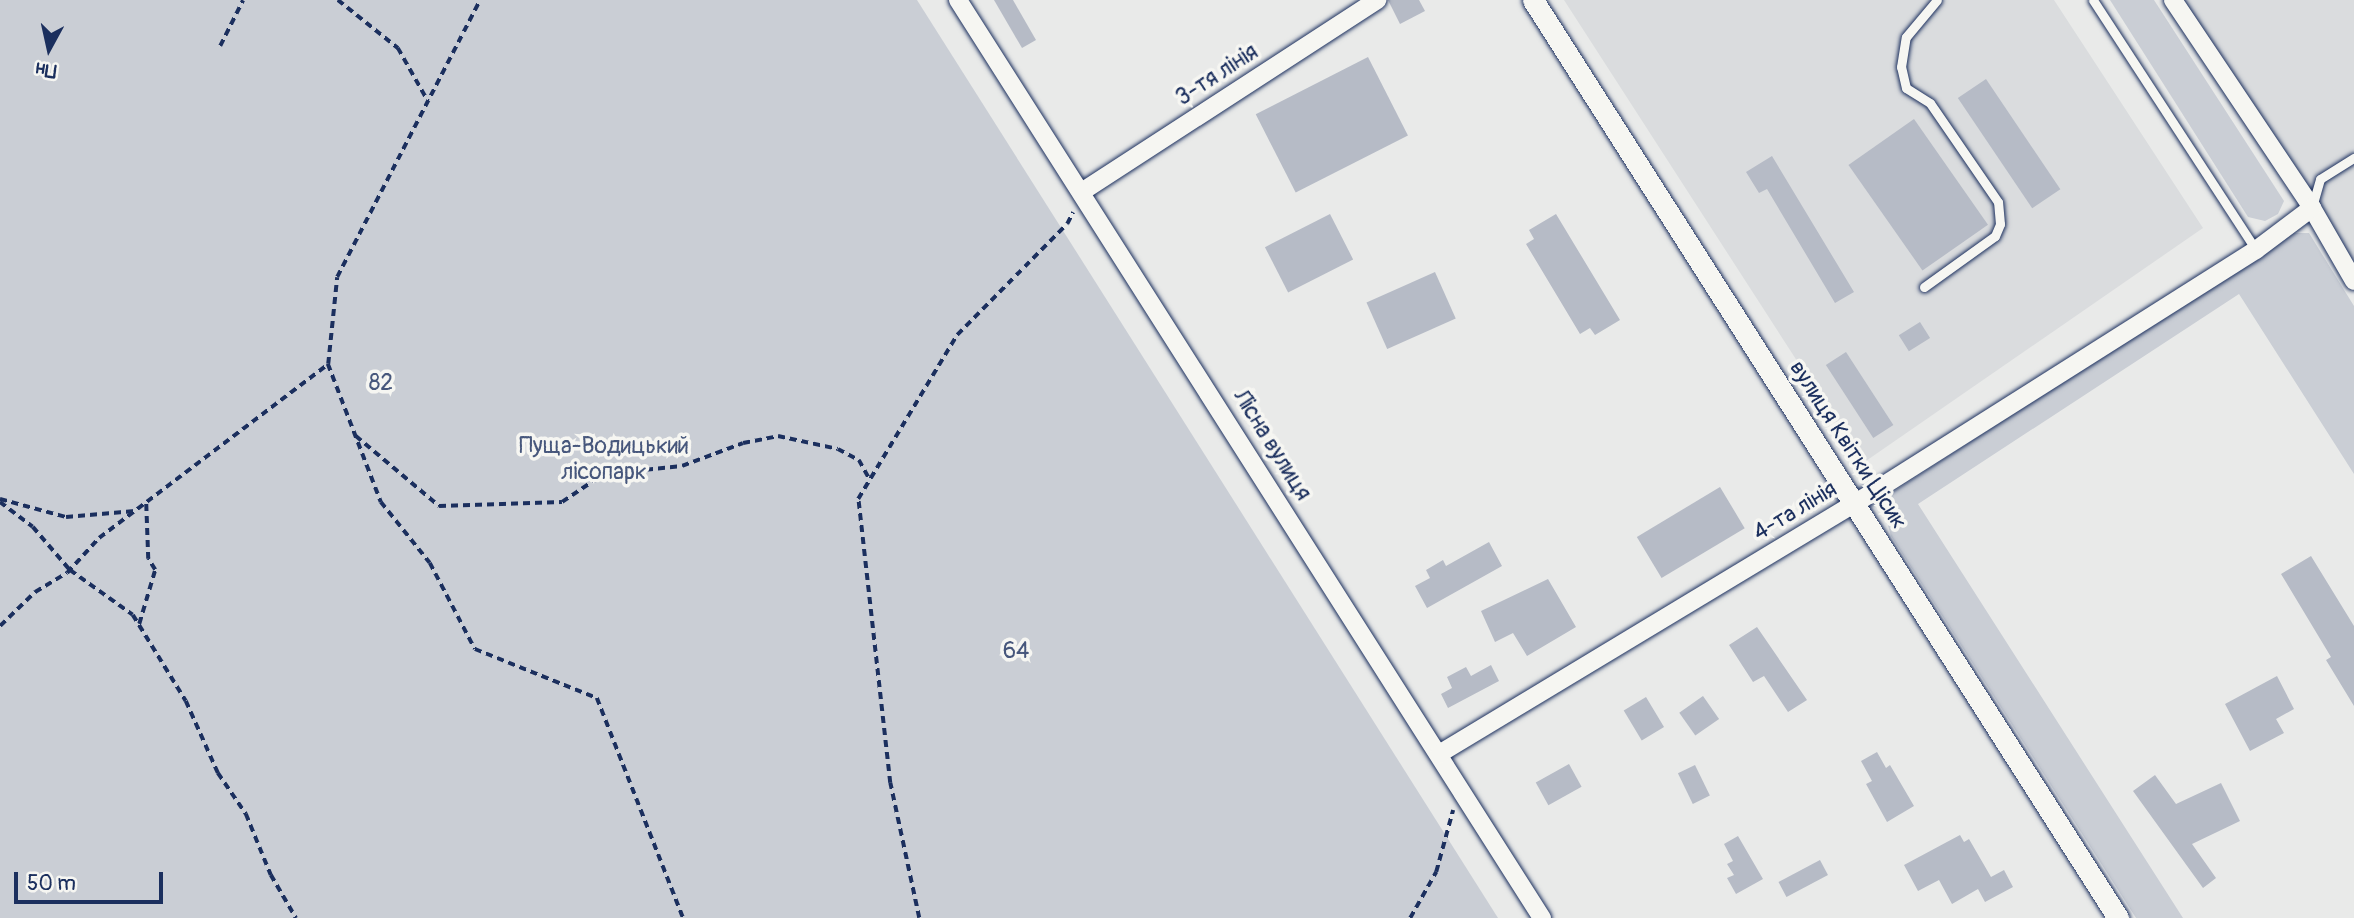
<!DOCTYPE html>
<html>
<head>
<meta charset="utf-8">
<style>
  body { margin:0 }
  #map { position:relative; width:2354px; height:918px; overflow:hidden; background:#e9eae9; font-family:Pangolin,sans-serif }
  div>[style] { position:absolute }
  .built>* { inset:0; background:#dadcde }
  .green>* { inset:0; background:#caced5 }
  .building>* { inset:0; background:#b6bbc6; transform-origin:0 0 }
  .path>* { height:3.5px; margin-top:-1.75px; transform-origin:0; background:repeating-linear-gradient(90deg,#1b2f5e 0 7px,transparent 0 12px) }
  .roads { filter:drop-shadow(0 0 2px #1b2f5e) drop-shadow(0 0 2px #1b2f5e) }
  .service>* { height:9px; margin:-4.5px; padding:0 4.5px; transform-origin:4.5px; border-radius:4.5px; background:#f6f6f2 }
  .minor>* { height:18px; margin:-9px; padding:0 9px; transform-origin:9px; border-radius:9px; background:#f6f6f2 }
  .tertiary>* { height:21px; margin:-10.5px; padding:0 10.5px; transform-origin:10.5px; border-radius:10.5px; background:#f6f6f2 }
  span { translate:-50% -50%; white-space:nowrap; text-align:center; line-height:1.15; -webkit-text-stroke:7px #f6f6f2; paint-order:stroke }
  .street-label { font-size:23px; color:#1b2f5e }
  .park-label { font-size:23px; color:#47577c }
  .north { position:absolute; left:14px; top:14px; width:70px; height:70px; -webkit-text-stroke:5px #f6f6f2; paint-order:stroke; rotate:188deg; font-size:19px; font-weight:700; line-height:28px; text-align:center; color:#1b2f5e }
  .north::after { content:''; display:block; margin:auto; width:24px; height:32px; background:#1b2f5e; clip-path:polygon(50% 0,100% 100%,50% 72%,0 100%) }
  .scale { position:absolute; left:14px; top:872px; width:149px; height:32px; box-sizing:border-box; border:4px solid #1b2f5e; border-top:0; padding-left:9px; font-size:21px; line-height:24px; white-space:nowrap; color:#1b2f5e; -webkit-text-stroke:5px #f6f6f2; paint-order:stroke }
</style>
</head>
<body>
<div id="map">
  <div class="built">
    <div style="clip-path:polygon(1564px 0,2054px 0,2203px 228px,1863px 463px)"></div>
    <div style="clip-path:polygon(2180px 0,2354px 0,2354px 272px)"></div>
  </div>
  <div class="green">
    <div style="clip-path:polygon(0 0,917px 0,1498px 918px,0 918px)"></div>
    <div style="clip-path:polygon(2110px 0,2154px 0,2284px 201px,2278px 214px,2265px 221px,2248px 217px)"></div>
    <div style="clip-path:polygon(2292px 233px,2309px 233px,2354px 306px,2354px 474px,2239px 294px,1918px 504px,2183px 918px,2136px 918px,1891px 536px,1883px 508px,1893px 492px)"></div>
  </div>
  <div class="building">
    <div style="clip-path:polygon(994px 0,1013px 0,1036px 40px,1022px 48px)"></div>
    <div style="clip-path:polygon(1388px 0,1419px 0,1425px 11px,1400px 24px)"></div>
    <div style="left:1368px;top:57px;width:88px;height:126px;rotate:63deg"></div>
    <div style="left:1986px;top:79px;width:133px;height:34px;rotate:56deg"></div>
    <div style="left:1914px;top:119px;width:129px;height:80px;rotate:55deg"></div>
    <div style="clip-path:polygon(1772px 156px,1854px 292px,1835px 303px,1767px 189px,1759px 193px,1746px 172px)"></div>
    <div style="left:1330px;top:214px;width:51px;height:73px;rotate:63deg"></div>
    <div style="clip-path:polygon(1556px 214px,1620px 320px,1595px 335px,1590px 328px,1580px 334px,1526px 244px,1534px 239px,1529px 230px)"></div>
    <div style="left:1435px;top:272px;width:51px;height:75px;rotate:66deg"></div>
    <div style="left:1920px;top:322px;width:19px;height:25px;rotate:58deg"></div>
    <div style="left:1846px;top:352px;width:87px;height:24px;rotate:57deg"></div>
    <div style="left:1720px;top:487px;width:48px;height:97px;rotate:59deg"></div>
    <div style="clip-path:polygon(1489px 542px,1502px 566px,1427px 608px,1415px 586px,1430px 578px,1426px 570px,1443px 560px,1446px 566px)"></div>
    <div style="clip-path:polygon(2311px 556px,2354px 626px,2354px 706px,2326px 660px,2331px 657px,2281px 574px)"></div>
    <div style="clip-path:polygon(1548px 579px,1576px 627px,1527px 656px,1513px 633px,1495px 642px,1481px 611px)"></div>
    <div style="clip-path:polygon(1757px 627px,1807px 700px,1788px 712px,1764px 676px,1753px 682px,1729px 645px)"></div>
    <div style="clip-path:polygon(1491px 665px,1499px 681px,1448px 708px,1441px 694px,1452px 688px,1447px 677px,1466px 667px,1471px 676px)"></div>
    <div style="clip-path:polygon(2277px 676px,2294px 709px,2276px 719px,2284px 733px,2250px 751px,2225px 704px)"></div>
    <div style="left:1703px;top:696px;width:28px;height:29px;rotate:55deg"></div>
    <div style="left:1646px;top:697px;width:35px;height:26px;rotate:59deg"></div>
    <div style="clip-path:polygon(1877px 752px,1886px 768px,1890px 765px,1914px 806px,1887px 822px,1866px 784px,1872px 781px,1861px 761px)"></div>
    <div style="left:1569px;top:764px;width:26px;height:38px;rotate:61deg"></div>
    <div style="left:1695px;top:765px;width:34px;height:19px;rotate:64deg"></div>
    <div style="clip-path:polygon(2155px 775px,2176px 804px,2221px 783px,2240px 821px,2192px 844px,2216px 878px,2203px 888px,2133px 791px)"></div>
    <div style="clip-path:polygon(1960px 835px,1964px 842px,1969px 839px,1991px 877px,2004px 870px,2013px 887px,1985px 902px,1978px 889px,1952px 904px,1939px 880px,1918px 891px,1904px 865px)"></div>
    <div style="clip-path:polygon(1738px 836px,1763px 879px,1736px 894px,1727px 878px,1734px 875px,1727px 864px,1733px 861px,1724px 844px)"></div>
    <div style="left:1820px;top:860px;width:17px;height:47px;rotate:62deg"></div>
  </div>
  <div class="path">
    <div style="left:338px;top:0;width:77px;rotate:38.7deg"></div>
    <div style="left:398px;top:48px;width:61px;rotate:60.5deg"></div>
    <div style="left:220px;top:46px;width:51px;rotate:-63.4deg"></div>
    <div style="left:328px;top:364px;width:148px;rotate:69deg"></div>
    <div style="left:381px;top:502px;width:78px;rotate:51.2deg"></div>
    <div style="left:430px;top:563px;width:97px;rotate:62.4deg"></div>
    <div style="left:475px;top:649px;width:131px;rotate:21.9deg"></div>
    <div style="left:597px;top:698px;width:236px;rotate:68.6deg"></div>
    <div style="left:356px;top:436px;width:109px;rotate:40.1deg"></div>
    <div style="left:439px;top:506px;width:123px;rotate:-1.9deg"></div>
    <div style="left:562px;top:502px;width:37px;rotate:-34deg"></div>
    <div style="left:593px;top:481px;width:42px;rotate:-13.7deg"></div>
    <div style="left:634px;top:471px;width:48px;rotate:-5.9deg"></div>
    <div style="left:682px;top:466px;width:65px;rotate:-20.7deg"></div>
    <div style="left:743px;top:443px;width:36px;rotate:-11deg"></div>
    <div style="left:778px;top:436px;width:61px;rotate:12.2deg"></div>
    <div style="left:838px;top:449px;width:24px;rotate:28deg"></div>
    <div style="left:859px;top:460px;width:23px;rotate:61deg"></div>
    <div style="left:0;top:499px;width:68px;rotate:15.3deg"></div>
    <div style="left:66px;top:517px;width:69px;rotate:-5deg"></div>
    <div style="left:0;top:502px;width:41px;rotate:37.1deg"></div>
    <div style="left:33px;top:527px;width:57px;rotate:49.3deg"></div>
    <div style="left:70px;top:570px;width:77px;rotate:35.5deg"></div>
    <div style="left:133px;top:615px;width:101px;rotate:58.4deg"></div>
    <div style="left:186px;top:701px;width:79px;rotate:66deg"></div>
    <div style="left:218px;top:773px;width:50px;rotate:55.7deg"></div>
    <div style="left:246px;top:814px;width:66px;rotate:67.7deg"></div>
    <div style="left:271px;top:875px;width:50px;rotate:59.8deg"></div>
    <div style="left:139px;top:624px;width:56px;rotate:-73.5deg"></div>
    <div style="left:155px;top:570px;width:13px;rotate:-122deg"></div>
    <div style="left:148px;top:559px;width:55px;rotate:-92.1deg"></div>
    <div style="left:0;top:626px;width:49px;rotate:-44.2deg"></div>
    <div style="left:35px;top:592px;width:37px;rotate:-31deg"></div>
    <div style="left:67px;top:573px;width:47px;rotate:-47.6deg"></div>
    <div style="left:99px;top:538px;width:288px;rotate:-37.2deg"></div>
    <div style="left:328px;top:364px;width:87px;rotate:-84.1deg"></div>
    <div style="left:337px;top:277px;width:312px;rotate:-62.7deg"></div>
    <div style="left:919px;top:918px;width:138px;rotate:-102.1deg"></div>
    <div style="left:890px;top:783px;width:286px;rotate:-96.4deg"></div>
    <div style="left:858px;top:499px;width:192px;rotate:-58.9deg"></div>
    <div style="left:957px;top:335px;width:156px;rotate:-45.3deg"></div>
    <div style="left:1067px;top:224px;width:13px;rotate:-63deg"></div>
    <div style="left:1410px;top:918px;width:53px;rotate:-60.5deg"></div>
    <div style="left:1436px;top:872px;width:64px;rotate:-74.7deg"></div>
  </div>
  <div class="roads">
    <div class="service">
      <div style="left:2093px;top:0;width:298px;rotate:56.9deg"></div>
      <div style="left:2312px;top:207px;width:29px;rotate:-74deg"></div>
      <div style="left:2320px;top:179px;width:40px;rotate:-32deg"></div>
      <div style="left:1924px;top:287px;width:87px;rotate:-35.7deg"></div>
      <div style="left:1995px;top:236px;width:13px;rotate:-67deg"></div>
      <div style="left:2000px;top:224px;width:22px;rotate:-95deg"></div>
      <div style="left:1998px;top:202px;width:120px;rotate:-124.5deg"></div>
      <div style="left:1930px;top:103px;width:28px;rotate:-148deg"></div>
      <div style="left:1906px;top:88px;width:22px;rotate:-103deg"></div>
      <div style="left:1901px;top:67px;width:30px;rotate:-81deg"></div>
      <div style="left:1906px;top:37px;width:48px;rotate:-50deg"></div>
    </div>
    <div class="minor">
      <div style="left:958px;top:0;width:1088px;rotate:57.54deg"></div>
      <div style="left:2173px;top:0;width:250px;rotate:56.2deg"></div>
      <div style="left:2312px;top:208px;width:84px;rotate:60.1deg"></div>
      <div style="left:1083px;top:191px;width:351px;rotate:-33deg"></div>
      <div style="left:1439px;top:754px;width:494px;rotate:-31.1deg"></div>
      <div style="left:1862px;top:499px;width:466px;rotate:-32.3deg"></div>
      <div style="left:2256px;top:250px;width:70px;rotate:-36.9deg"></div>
    </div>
    <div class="tertiary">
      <div style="left:1533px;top:0;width:1089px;rotate:57.49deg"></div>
    </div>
  </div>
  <div class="street-label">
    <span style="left:1217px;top:75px;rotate:-33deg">3-тя лінія</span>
    <span style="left:1272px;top:445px;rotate:58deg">Лісна вулиця</span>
    <span style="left:1848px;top:445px;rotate:57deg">вулиця Квітки Цісик</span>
    <span style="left:1795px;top:511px;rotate:-31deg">4-та лінія</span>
  </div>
  <div class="park-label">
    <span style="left:381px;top:383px">82</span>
    <span style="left:604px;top:459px">Пуща-Водицький<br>лісопарк</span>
    <span style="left:1016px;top:651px">64</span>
  </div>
  <div class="north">Пн</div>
  <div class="scale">50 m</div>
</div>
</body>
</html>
